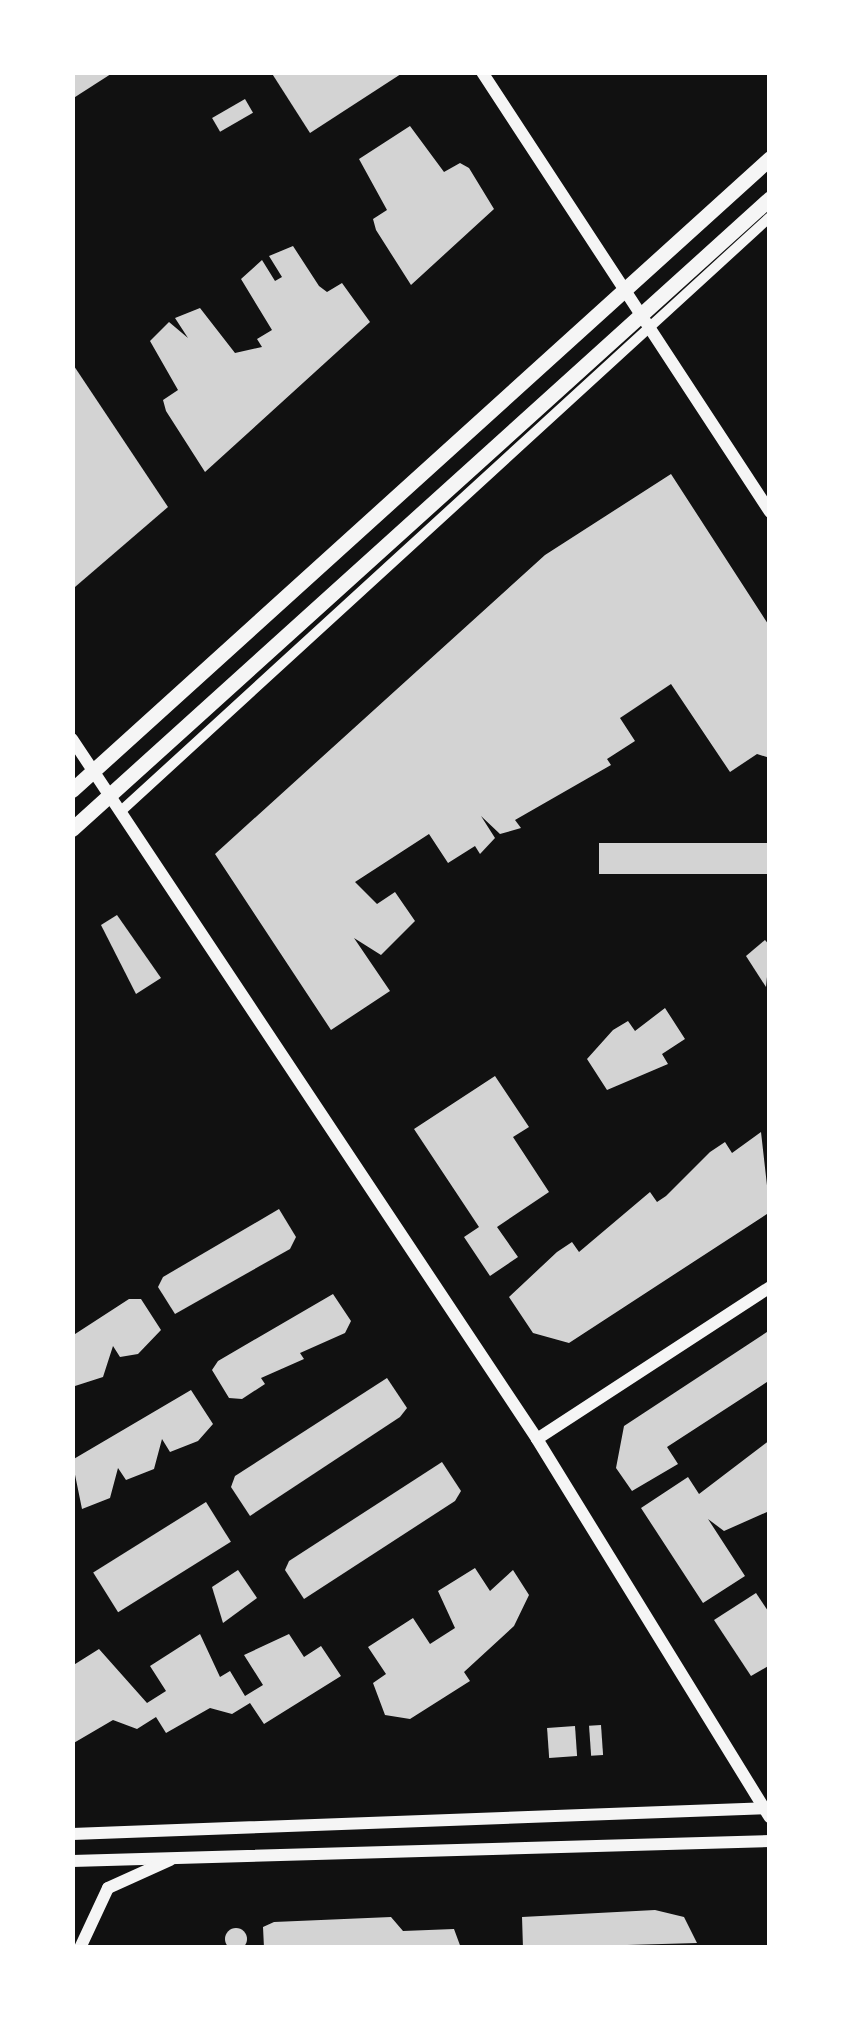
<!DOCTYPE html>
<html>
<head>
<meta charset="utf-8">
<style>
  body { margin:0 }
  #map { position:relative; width:842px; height:2020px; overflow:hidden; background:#111; font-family:Barlow,sans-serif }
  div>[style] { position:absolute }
  .building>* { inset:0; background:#d3d3d3; transform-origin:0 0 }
  .round { border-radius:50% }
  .minor>* { height:10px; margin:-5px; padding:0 5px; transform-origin:5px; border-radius:5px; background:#f5f5f5 }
  .tertiary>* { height:12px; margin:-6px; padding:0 6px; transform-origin:6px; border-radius:6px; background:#f5f5f5 }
  .secondary>* { height:15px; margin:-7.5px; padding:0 7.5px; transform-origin:7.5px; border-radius:7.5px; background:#f5f5f5 }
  span { translate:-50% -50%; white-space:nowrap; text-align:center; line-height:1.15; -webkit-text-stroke:9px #fff; paint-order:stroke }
  .frame { position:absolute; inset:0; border:75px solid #fff; pointer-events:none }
</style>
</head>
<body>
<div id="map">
  <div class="building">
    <div style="clip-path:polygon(72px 72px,114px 72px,72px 99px)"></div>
    <div style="clip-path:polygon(271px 72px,404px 72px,310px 133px)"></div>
    <div style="left:245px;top:99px;width:16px;height:38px;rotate:60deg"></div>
    <div style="clip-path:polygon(410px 126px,444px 172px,460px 163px,469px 168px,494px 209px,411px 285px,376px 230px,373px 219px,387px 210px,359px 159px)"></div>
    <div style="clip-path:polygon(293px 246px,319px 286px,327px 292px,342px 283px,370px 322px,205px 472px,166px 411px,163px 400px,178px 390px,150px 341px,169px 322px,188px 338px,175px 318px,200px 308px,235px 353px,262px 347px,257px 339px,272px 330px,241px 279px,262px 260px,275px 281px,282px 277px,269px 256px)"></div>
    <div style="clip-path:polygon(72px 363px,168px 507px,75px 587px,72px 583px)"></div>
    <div style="clip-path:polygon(671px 474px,770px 627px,770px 758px,757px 754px,730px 772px,671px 684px,620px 718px,635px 741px,607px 759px,611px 765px,515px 820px,521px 828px,500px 834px,481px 816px,495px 838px,480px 854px,475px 846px,448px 863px,429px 834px,355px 882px,377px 904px,395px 892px,415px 921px,381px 955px,354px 938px,390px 991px,331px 1030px,215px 854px,545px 555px)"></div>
    <div style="left:770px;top:843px;width:31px;height:171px;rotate:90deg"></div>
    <div style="clip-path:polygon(117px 915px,161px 978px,136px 994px,101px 925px)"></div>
    <div style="clip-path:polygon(765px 940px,770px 946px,766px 987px,746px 956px)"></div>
    <div style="clip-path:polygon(665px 1008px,685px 1039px,662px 1054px,668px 1064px,607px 1090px,587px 1059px,613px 1030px,628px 1021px,635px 1031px)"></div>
    <div style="clip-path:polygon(495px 1076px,529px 1127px,513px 1137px,549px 1192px,497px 1227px,518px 1257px,490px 1276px,464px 1237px,479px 1227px,414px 1129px)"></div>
    <div style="clip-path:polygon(761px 1132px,770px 1212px,569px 1343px,533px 1333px,509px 1297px,557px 1252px,572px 1242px,579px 1252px,650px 1192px,657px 1202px,666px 1196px,710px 1152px,725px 1142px,732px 1153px)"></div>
    <div style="clip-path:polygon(279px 1209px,296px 1237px,290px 1249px,175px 1314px,158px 1287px,163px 1277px)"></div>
    <div style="clip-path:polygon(333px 1294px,351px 1321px,345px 1333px,300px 1353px,304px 1359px,261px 1378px,265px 1384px,242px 1399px,229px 1398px,212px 1370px,218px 1361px)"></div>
    <div style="clip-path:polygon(129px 1299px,141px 1299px,161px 1330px,138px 1354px,120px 1357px,113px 1346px,103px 1377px,75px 1386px,72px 1336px)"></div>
    <div style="clip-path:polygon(770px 1330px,770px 1380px,667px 1447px,678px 1464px,632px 1491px,616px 1468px,624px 1426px)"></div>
    <div style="clip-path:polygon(387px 1378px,407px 1408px,400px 1417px,250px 1516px,231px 1487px,235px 1476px)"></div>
    <div style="clip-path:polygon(191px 1390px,213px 1424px,198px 1441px,170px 1452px,162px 1439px,154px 1469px,126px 1480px,118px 1468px,110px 1498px,82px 1509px,72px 1460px)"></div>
    <div style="clip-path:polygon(770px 1440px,767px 1512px,724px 1531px,708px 1519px,745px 1576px,703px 1603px,641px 1508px,688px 1477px,699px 1494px)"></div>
    <div style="clip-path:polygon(442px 1462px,461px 1491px,455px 1501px,304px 1599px,285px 1570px,289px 1561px)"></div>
    <div style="left:206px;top:1502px;width:47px;height:133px;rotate:58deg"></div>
    <div style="clip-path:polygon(475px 1568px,490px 1591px,513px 1570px,529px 1595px,514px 1626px,464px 1672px,470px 1681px,410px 1719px,385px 1715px,373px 1683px,386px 1674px,368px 1647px,413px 1618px,430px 1644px,455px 1628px,438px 1591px)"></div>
    <div style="clip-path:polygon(238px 1570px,257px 1598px,223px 1623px,212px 1587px)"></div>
    <div style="clip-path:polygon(756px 1593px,770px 1614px,770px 1665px,751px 1676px,714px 1620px)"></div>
    <div style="clip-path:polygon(200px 1634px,220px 1677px,230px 1671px,245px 1696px,263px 1685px,244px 1655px,289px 1634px,304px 1657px,321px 1646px,341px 1676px,264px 1724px,250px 1703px,232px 1714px,210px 1708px,166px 1733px,156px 1717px,137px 1729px,113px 1720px,72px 1744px,72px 1666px,99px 1649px,147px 1703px,166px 1691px,150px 1666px)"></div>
    <div style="left:601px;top:1725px;width:30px;height:12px;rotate:86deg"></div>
    <div style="left:575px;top:1726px;width:30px;height:28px;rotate:86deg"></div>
    <div style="clip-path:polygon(655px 1910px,684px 1917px,697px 1943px,523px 1948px,522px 1917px)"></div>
    <div style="clip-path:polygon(391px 1917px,403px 1931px,454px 1929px,461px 1948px,264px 1948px,263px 1927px,274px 1922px)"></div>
    <div class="round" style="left:225px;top:1928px;width:22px;height:22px"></div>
  </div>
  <div class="minor">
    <div style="left:120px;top:812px;width:881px;rotate:-42.47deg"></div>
  </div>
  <div class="tertiary">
    <div style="left:482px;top:72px;width:526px;rotate:56.79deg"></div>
    <div style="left:72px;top:739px;width:840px;rotate:56.4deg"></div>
    <div style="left:537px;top:1439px;width:444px;rotate:58.4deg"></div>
    <div style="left:537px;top:1439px;width:278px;rotate:-33.1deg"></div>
    <div style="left:72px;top:1834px;width:695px;rotate:-2.14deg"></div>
    <div style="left:72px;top:1861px;width:698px;rotate:-1.64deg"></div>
    <div style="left:80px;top:1948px;width:66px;rotate:-65deg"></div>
    <div style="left:108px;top:1888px;width:68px;rotate:-24.3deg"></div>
  </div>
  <div class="secondary">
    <div style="left:72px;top:790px;width:942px;rotate:-42.16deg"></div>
    <div style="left:72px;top:829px;width:941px;rotate:-42.11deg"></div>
  </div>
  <div class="frame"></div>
</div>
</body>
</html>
